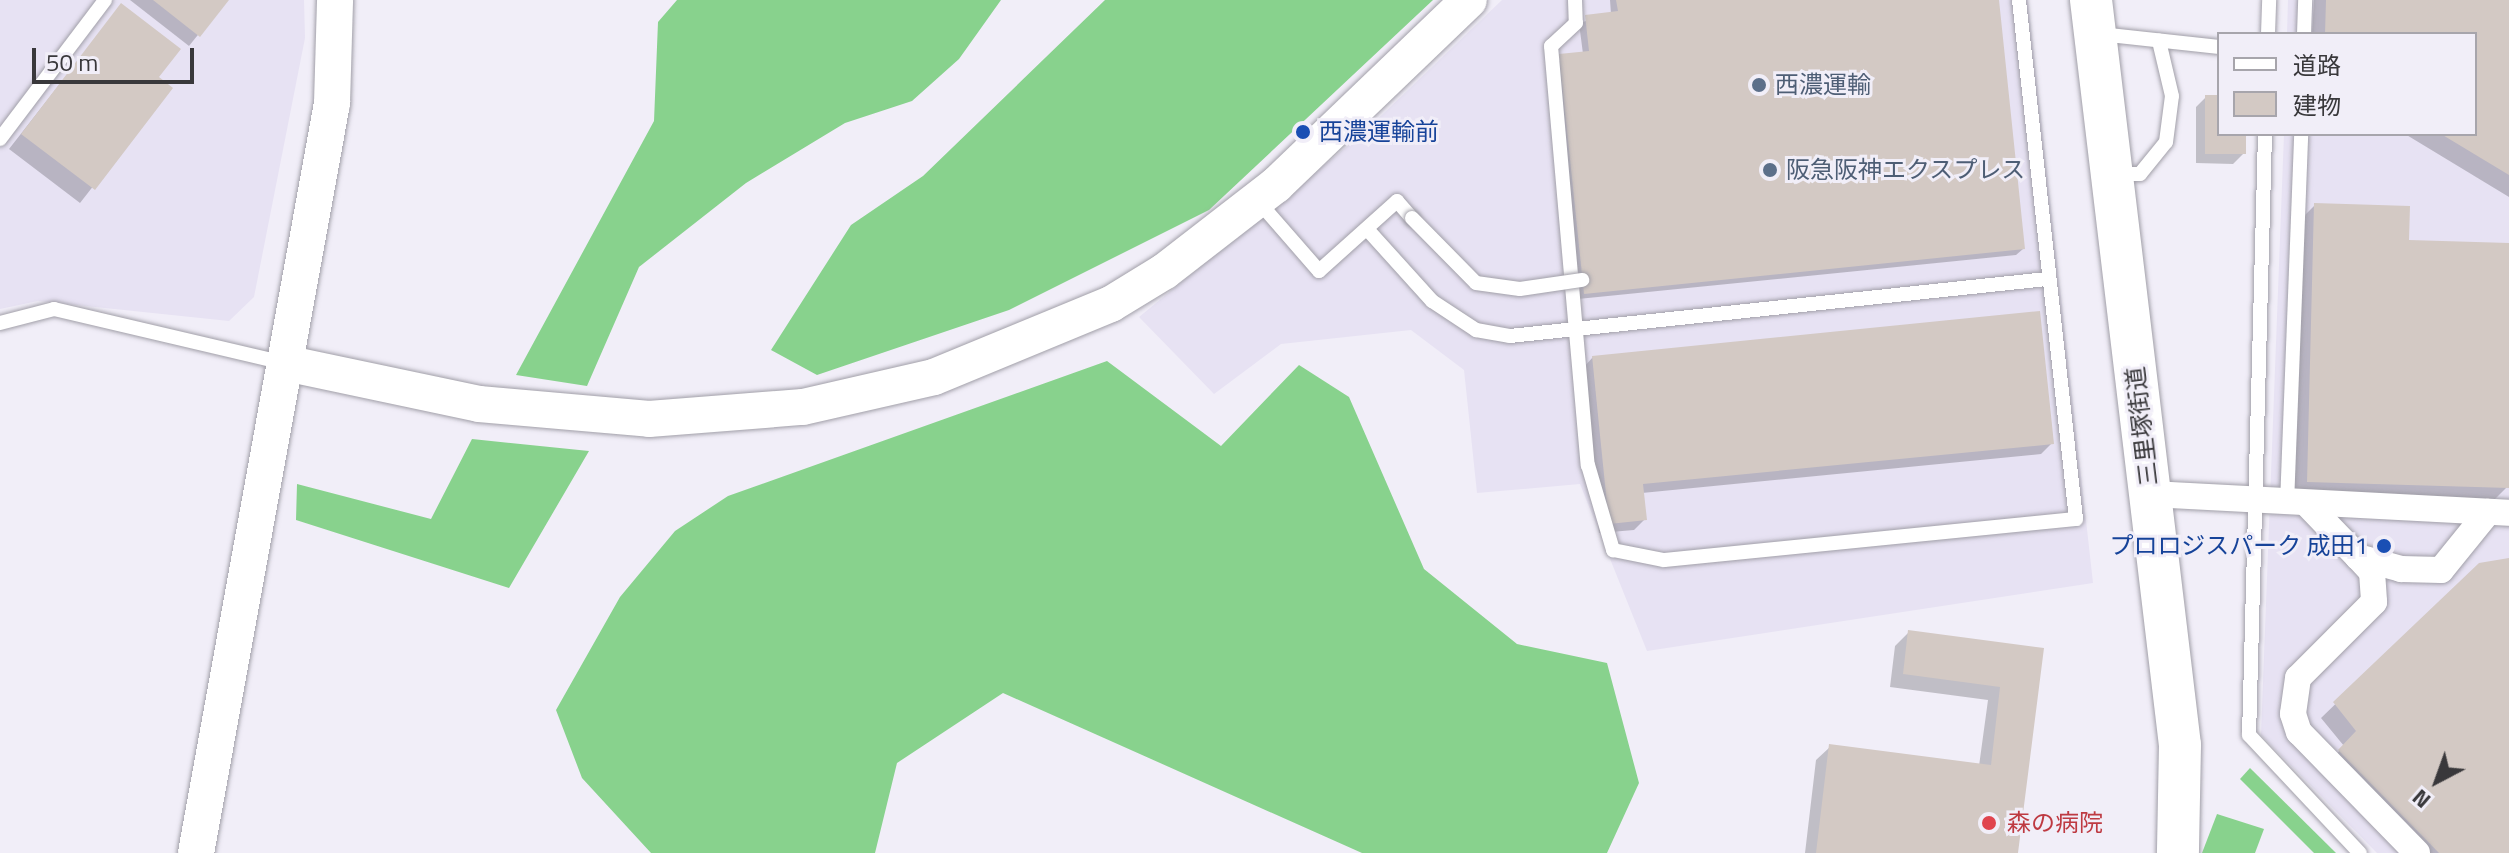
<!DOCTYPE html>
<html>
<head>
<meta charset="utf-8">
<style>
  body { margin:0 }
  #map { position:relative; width:2509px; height:853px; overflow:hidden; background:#f1eef8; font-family:"Titillium Web","Noto Sans JP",sans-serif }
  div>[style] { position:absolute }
  .built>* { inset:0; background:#e7e2f3 }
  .forest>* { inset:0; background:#88d28d }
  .shadow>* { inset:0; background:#0003 }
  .building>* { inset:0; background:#d3c9c4 }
  .roads { filter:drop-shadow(0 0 2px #a19fa8) drop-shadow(0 0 2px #a19fa8) }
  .lane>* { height:14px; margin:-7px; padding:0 7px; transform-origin:7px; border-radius:7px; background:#fff }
  .street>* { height:26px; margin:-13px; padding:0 13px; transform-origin:13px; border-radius:13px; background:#fff }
  .secondary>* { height:36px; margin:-18px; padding:0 18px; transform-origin:18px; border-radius:18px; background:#fff }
  .primary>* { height:42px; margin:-21px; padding:0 21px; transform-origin:21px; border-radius:21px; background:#fff }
  .bridges { filter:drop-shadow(0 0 2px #a19fa8) drop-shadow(0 0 2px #a19fa8) }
  .lane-bridge>* { height:14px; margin:-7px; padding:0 7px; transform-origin:7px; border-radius:7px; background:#fff }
  .dots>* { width:22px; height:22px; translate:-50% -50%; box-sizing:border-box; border:4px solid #f1eef8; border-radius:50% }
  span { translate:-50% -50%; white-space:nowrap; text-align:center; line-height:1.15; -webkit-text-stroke:6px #f1eef8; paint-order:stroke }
  .service-label { font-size:24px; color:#4e5e75 }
  .left { translate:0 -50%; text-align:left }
  .transit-label { font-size:24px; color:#164399 }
  .right { translate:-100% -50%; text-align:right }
  .street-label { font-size:24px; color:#39383b }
  .health-label { font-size:24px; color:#be3a42 }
  .legend { position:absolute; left:2217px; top:32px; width:260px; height:104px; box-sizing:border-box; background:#f1eef8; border:2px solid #a7a5ac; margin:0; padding:10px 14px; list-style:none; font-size:24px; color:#39383b }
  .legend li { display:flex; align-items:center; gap:16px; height:40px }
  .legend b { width:40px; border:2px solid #a7a5ac }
  .north { position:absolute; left:2397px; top:741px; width:80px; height:80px; -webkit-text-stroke:6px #f1eef8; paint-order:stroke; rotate:221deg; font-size:22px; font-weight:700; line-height:32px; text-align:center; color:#39383b }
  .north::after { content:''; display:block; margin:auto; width:28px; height:36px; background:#39383b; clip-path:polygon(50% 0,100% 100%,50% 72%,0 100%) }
  .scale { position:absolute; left:32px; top:48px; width:162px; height:36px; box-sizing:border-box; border:4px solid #39383b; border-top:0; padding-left:10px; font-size:24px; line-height:28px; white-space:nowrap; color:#39383b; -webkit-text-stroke:6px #f1eef8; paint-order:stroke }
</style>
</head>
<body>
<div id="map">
  <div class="built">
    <div style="clip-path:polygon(0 0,304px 0,305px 38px,254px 297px,229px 321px,38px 301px,0 309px)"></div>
    <div style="clip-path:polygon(1502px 0,2028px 0,2093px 583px,1647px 651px,1580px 484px,1477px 493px,1464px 370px,1411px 330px,1281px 344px,1214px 394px,1139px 317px,1361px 135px)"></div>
    <div style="clip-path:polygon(2288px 0,2509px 0,2509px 853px,2377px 853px,2261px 735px,2284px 134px,2475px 134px,2475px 34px,2287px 34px)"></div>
  </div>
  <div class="forest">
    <div style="clip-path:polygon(677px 0,1001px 0,959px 59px,912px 101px,845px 123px,746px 183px,639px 267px,587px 386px,516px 375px,654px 121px,658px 22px)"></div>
    <div style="clip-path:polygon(1105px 0,1433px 0,1209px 210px,1009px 310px,817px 375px,771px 350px,851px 225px,923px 176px)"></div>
    <div style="clip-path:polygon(1107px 361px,1221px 446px,1299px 365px,1349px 397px,1424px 569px,1517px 644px,1607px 663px,1639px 783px,1607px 853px,1362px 853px,1003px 693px,897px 763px,875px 853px,651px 853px,582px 778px,556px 710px,620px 597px,675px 531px,728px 496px)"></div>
    <div style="clip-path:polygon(472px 439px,589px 451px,509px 588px,296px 520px,297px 484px,431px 519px)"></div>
    <div style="clip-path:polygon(2250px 768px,2336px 853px,2314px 853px,2240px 779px)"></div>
    <div style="clip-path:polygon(2217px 814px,2264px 829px,2255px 853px,2202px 853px)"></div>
  </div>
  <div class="shadow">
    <div style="clip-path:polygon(130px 0,226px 0,189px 46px)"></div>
    <div style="clip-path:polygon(1610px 0,1997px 0,2023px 249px,2016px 255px,1578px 299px,1553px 63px,1583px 54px,1579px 23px,1611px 14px)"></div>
    <div style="clip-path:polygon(2314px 0,2509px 0,2509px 197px,2405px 134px,2475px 134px,2475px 34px,2312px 34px)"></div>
    <div style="clip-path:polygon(121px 6px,156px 78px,170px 88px,80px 203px,9px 149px)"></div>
    <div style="clip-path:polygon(2206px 97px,2219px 97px,2219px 134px,2244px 134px,2244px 153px,2233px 164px,2196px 163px,2196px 107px)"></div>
    <div style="clip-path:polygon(2315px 205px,2407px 242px,2509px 245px,2507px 487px,2493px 501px,2294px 495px,2301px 219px)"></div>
    <div style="clip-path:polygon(1593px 357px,2052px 443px,2041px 454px,1642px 493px,1645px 519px,1634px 530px,1599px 533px,1583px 368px)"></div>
    <div style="clip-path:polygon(2509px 561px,2509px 853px,2412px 853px,2326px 765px,2344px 746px,2321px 718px,2480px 564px)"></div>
    <div style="clip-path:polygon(1909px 632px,2042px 650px,2016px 853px,1805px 853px,1816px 760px,1830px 747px,1979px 766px,1988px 700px,1890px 687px,1895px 646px)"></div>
  </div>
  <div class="building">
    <div style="clip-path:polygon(153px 0,229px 0,200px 37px)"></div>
    <div style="clip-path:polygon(1616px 0,1999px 0,2025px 249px,1584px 294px,1559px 54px,1589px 51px,1585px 15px,1618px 11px)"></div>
    <div style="clip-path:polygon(2326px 0,2509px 0,2509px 175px,2441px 134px,2475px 134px,2475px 34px,2325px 34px)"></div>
    <div style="clip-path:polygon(121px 3px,181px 49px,159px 77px,173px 88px,95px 190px,21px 134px)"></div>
    <div style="clip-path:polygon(2205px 95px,2219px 95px,2219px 134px,2246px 134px,2246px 154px,2205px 154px)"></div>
    <div style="clip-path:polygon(2314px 203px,2410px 206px,2409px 240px,2509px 243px,2509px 488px,2307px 482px)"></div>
    <div style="clip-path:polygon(2040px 311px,2054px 444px,1643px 484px,1647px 520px,1609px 524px,1592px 356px)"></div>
    <div style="clip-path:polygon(2509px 558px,2509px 853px,2439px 853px,2338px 750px,2356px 731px,2333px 702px,2479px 563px)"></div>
    <div style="clip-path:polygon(1908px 630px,2044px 648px,2018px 853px,1816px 853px,1829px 744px,1991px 765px,2000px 687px,1903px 674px)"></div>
  </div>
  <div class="roads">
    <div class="lane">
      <div style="left:1575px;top:0;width:23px;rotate:88deg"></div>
      <div style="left:1576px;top:23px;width:34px;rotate:137deg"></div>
      <div style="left:1551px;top:46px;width:421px;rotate:85deg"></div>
      <div style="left:1588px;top:465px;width:89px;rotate:73.6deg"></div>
      <div style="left:1613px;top:550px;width:52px;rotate:11.1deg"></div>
      <div style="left:1664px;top:560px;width:414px;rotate:-5.7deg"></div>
      <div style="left:2076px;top:519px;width:522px;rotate:-96.27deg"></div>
      <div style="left:2100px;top:34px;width:120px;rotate:6.2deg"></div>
      <div style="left:2268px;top:34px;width:34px;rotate:-88deg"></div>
      <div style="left:2304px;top:34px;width:34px;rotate:-88deg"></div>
      <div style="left:2265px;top:134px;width:601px;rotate:91.52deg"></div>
      <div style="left:2249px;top:735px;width:162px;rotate:46.8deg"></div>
      <div style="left:0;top:139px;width:174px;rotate:-52.9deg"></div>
      <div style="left:2114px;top:174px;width:26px"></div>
      <div style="left:2140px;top:174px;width:41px;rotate:-50.9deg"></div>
      <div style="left:2166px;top:142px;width:46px;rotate:-82.6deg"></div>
      <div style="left:2172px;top:96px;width:57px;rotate:-103.3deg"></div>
      <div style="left:1258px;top:201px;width:93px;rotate:48.9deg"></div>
      <div style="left:1319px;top:271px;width:105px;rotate:-41.9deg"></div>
      <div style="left:1397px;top:201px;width:23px;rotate:49deg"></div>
      <div style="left:1367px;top:229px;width:97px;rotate:47.9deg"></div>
      <div style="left:1432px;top:301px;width:53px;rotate:33.4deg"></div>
      <div style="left:1476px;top:330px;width:35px;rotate:10deg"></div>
      <div style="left:1510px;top:336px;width:540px;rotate:-6.06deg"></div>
      <div style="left:0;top:323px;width:56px;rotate:-14.5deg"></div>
      <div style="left:54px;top:309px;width:236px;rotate:13.2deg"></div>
      <div style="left:2287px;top:504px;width:370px;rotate:-87.8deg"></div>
    </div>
    <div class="street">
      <div style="left:2150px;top:494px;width:360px;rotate:3deg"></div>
      <div style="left:2308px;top:505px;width:72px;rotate:46.1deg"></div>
      <div style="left:2358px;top:557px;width:45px;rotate:15.6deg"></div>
      <div style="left:2401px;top:569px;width:40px;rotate:1.4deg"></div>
      <div style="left:2441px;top:570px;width:75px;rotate:-51deg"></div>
      <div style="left:2358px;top:557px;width:21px;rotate:47deg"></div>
      <div style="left:2372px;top:572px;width:30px;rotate:86deg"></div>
      <div style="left:2374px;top:602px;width:107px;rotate:135deg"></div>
      <div style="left:2298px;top:678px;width:36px;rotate:98deg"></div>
      <div style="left:2293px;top:714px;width:19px;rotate:72deg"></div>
      <div style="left:2299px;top:732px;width:169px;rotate:45.7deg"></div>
    </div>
    <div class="secondary">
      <div style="left:285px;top:363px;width:198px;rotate:11.9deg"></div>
      <div style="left:479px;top:404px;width:171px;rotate:5deg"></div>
      <div style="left:649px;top:419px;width:154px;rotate:-4.5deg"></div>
      <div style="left:803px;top:407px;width:134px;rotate:-12.9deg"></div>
      <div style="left:934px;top:377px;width:191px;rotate:-22.4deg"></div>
      <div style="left:1111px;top:304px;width:63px;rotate:-31.4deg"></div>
      <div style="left:1165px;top:271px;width:140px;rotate:-37.8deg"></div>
      <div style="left:1276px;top:185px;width:267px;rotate:-43.8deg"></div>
      <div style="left:196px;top:853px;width:762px;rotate:-79.72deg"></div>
      <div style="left:332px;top:103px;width:103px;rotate:-88.3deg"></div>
    </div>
    <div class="primary">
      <div style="left:2091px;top:0;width:750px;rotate:83.19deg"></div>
      <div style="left:2180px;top:745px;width:108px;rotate:91.1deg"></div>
    </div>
  </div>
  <div class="bridges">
    <div class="lane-bridge">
      <div style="left:1412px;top:218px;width:91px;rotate:45.4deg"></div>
      <div style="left:1476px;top:283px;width:44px;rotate:7.8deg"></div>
      <div style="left:1520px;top:289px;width:63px;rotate:-8.3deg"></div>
    </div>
  </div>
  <div class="dots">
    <div style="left:1759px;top:85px;background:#5c6f8a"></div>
    <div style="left:1303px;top:132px;background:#1a4fb4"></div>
    <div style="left:1770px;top:170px;background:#5c6f8a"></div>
    <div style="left:2384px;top:546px;background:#1a4fb4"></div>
    <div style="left:1989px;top:823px;background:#e0444e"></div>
  </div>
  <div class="service-label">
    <span class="left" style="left:1775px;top:85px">西濃運輸</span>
    <span class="left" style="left:1786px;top:170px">阪急阪神エクスプレス</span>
  </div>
  <div class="transit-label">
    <span class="left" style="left:1319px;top:132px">西濃運輸前</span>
    <span class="right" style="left:2368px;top:546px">プロロジスパーク 成田1</span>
  </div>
  <div class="street-label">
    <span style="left:2142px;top:426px;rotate:-97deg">三里塚街道</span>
  </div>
  <div class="health-label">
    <span class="left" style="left:2007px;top:823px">森の病院</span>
  </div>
  <ul class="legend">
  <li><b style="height:10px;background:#fff"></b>道路</li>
  <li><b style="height:22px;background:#d3c9c4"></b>建物</li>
  </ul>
  <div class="north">N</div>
  <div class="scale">50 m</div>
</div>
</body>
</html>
